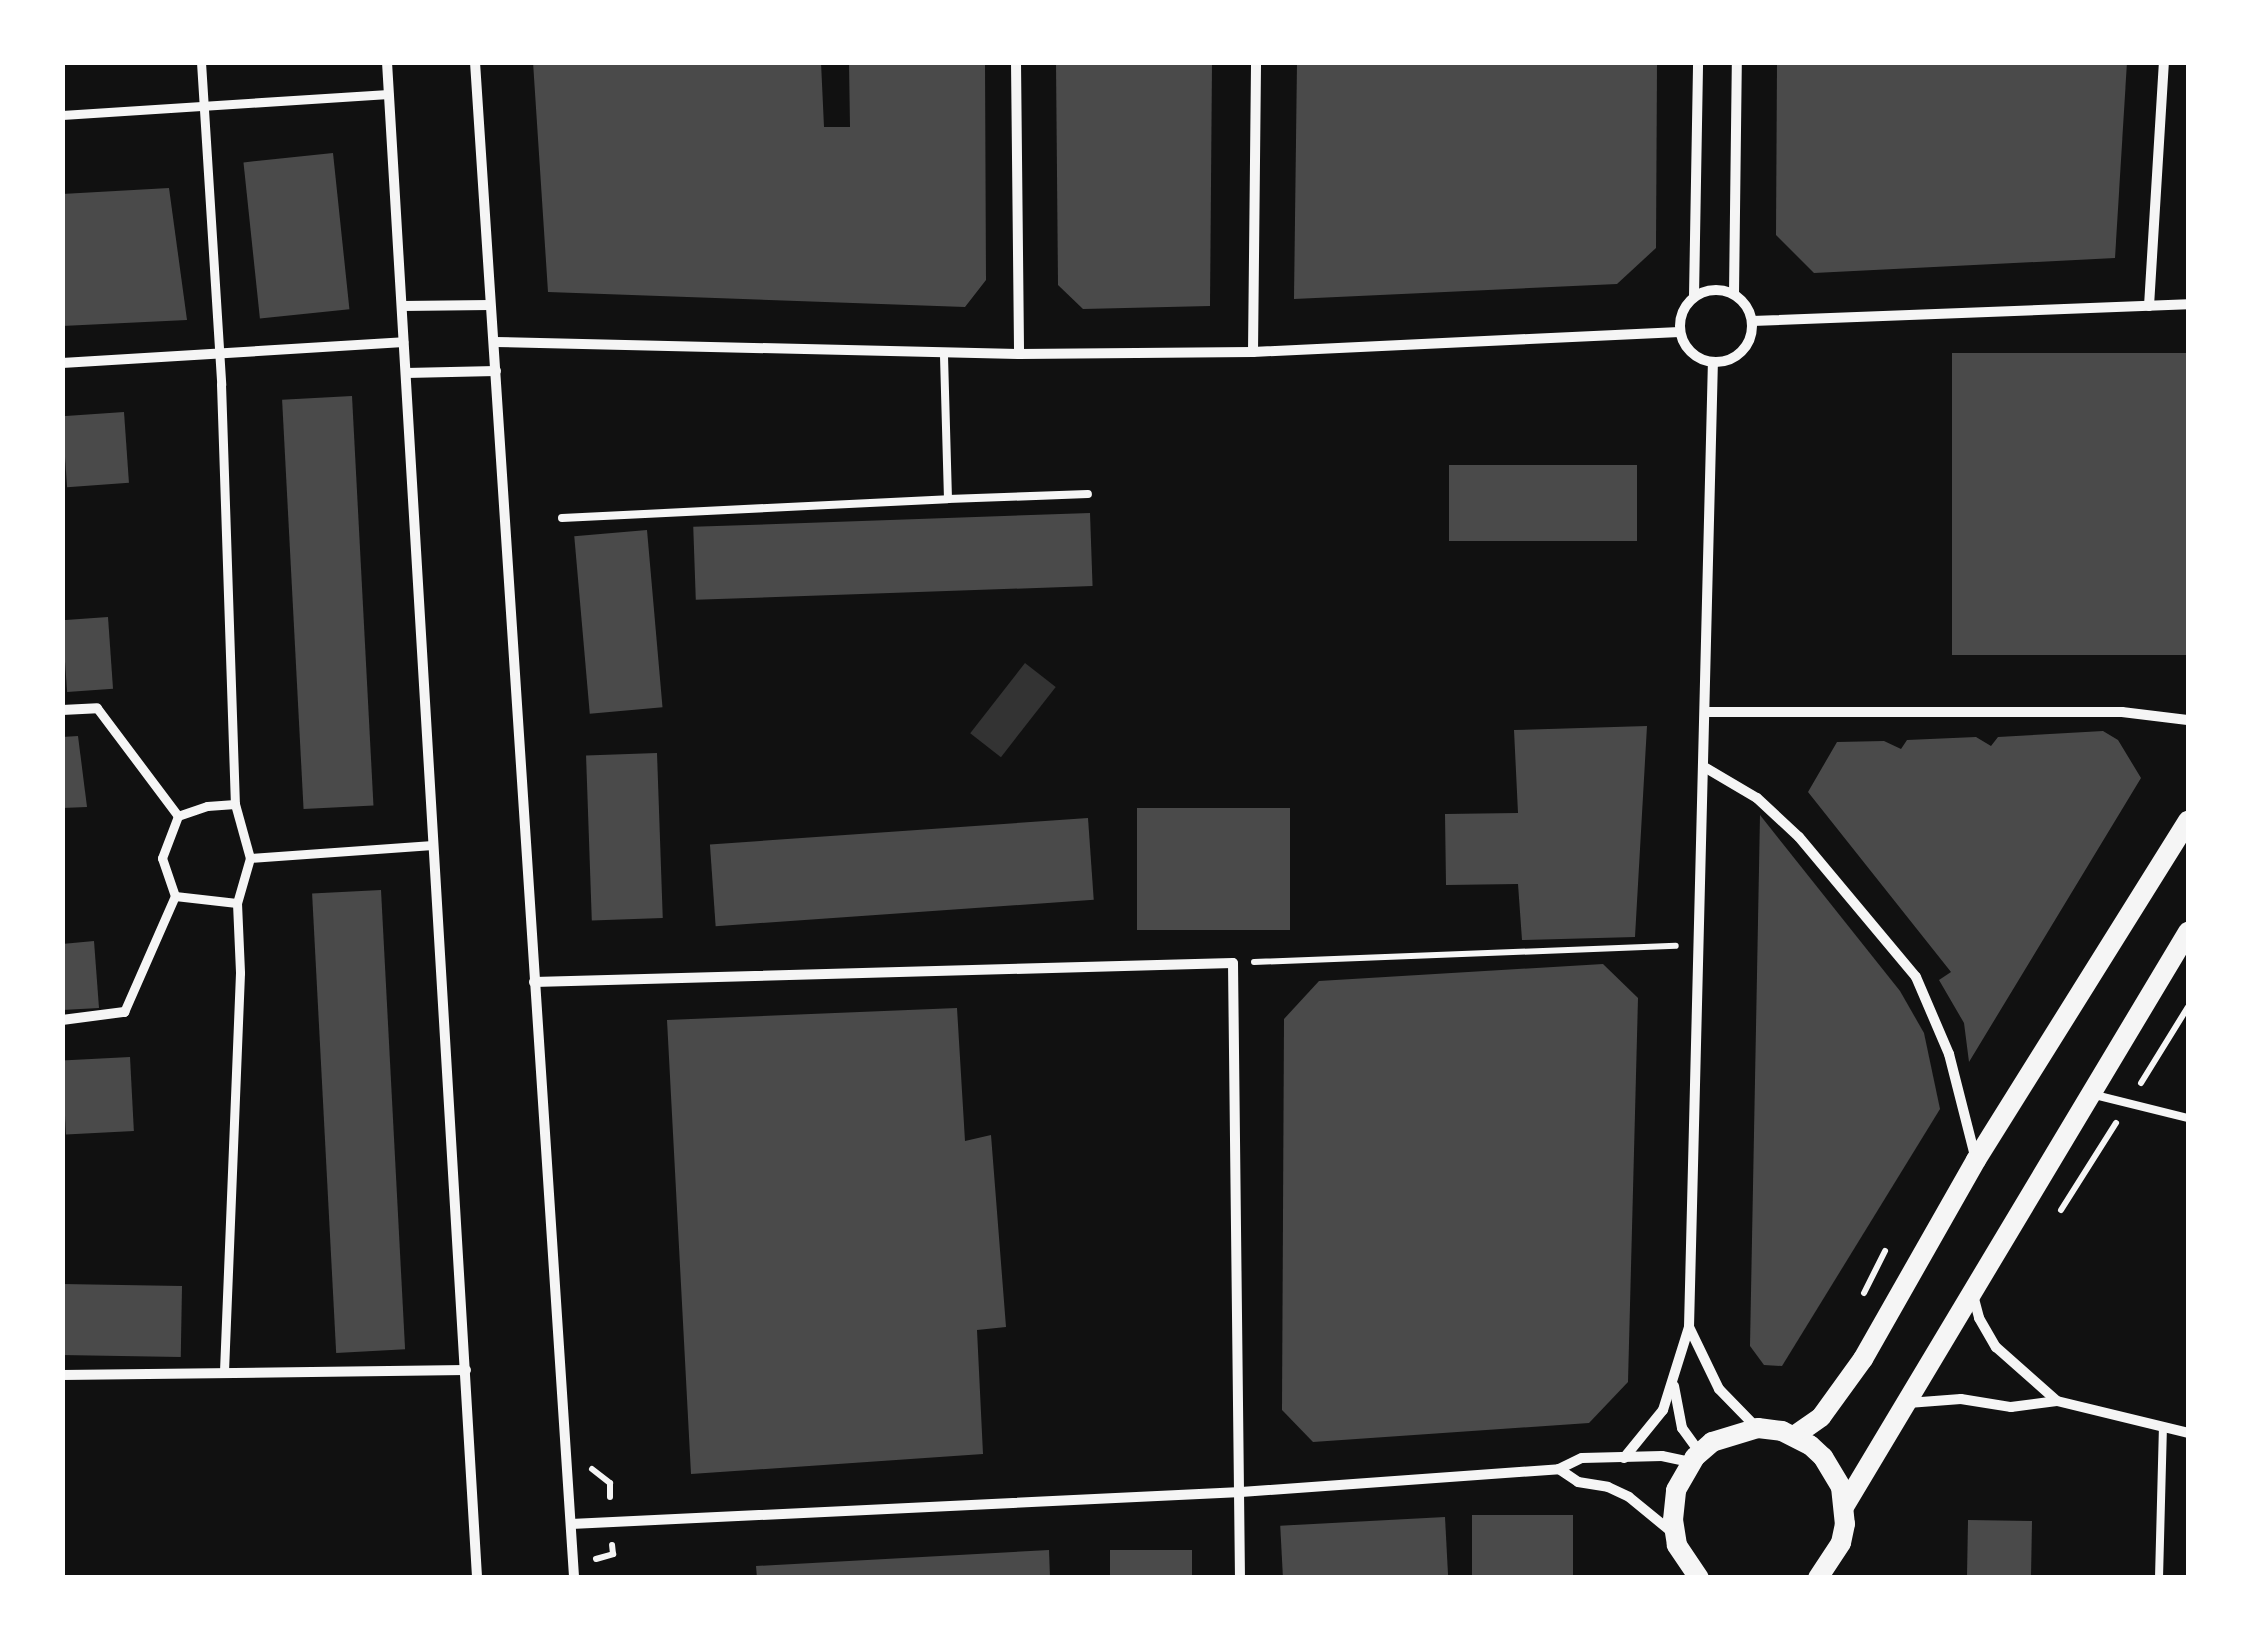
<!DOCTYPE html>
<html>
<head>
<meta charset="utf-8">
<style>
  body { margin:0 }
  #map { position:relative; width:2251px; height:1640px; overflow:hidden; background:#111; font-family:"Archivo Narrow",sans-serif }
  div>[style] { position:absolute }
  .water>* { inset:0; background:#333; transform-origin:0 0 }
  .building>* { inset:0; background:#4a4a4a; transform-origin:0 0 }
  .path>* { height:6px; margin:-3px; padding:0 3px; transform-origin:3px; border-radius:3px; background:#f5f5f5 }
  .service>* { height:8px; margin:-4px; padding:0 4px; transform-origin:4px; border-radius:4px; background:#f5f5f5 }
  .pedestrian>* { height:9px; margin:-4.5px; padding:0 4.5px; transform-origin:4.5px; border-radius:4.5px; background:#f5f5f5 }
  .minor>* { height:10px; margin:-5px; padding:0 5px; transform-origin:5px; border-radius:5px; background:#f5f5f5 }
  .minor>.ring { margin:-5px; padding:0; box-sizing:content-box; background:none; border:10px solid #f5f5f5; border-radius:50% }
  .secondary>* { height:20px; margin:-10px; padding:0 10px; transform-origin:10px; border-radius:10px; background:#f5f5f5 }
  span { translate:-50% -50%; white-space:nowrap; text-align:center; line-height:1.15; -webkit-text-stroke:10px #fff; paint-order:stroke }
  .frame { position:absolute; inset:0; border:65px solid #fff; pointer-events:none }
</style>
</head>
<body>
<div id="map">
  <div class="water">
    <div style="left:1025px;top:663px;width:39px;height:89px;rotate:38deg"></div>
  </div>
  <div class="building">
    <div style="clip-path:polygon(533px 62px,821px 62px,824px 127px,850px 127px,849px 62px,985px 62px,986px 280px,965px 307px,548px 292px)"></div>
    <div style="clip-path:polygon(1056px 62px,1212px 62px,1210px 306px,1083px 309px,1058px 285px)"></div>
    <div style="clip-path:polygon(1297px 62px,1657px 62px,1656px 248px,1617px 284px,1294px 299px)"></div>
    <div style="clip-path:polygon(1777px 62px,2127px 62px,2115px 258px,1814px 273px,1776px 235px)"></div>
    <div style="left:333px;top:153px;width:157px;height:90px;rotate:84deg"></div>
    <div style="clip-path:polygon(169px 188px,187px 320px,62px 326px,62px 194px)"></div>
    <div style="left:2188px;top:353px;width:302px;height:236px;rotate:90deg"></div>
    <div style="left:352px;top:396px;width:410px;height:70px;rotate:87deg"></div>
    <div style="left:124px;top:412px;width:71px;height:62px;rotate:86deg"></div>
    <div style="left:1637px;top:465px;width:76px;height:188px;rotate:90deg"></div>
    <div style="left:1090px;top:513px;width:73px;height:397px;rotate:88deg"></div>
    <div style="left:647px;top:530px;width:178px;height:73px;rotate:85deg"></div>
    <div style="left:108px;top:617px;width:72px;height:46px;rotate:86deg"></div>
    <div style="clip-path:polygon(1647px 726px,1635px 937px,1522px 940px,1518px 884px,1446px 885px,1445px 814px,1518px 813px,1514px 730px)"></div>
    <div style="clip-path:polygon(2103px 731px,2118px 740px,2141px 778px,1969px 1062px,1964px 1023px,1939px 980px,1951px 972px,1808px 792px,1837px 742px,1884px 741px,1901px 749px,1907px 740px,1976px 737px,1991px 746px,1998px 737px)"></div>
    <div style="clip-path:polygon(78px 736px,87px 807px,62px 808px,62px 737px)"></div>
    <div style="left:657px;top:753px;width:165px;height:71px;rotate:88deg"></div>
    <div style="left:1290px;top:808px;width:122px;height:153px;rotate:90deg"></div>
    <div style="clip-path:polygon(1760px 815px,1900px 991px,1924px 1033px,1940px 1109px,1782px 1366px,1764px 1365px,1750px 1346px)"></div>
    <div style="left:1088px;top:818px;width:82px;height:379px;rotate:86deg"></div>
    <div style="left:381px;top:890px;width:460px;height:69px;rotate:87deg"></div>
    <div style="clip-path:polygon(94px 941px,99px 1008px,62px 1010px,62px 944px)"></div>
    <div style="clip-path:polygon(1603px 964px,1638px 998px,1628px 1382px,1589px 1423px,1313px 1442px,1282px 1410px,1284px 1019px,1319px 981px)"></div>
    <div style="clip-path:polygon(957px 1008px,965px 1141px,991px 1135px,1006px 1327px,977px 1330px,983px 1454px,691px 1474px,667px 1020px)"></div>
    <div style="left:130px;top:1057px;width:74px;height:68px;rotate:87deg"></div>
    <div style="left:182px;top:1286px;width:71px;height:120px;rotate:91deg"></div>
    <div style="left:1472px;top:1515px;width:101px;height:63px"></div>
    <div style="left:1445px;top:1517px;width:61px;height:165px;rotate:87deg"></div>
    <div style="left:1968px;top:1520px;width:64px;height:58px;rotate:1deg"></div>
    <div style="clip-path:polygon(1049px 1550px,1050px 1578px,757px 1578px,756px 1566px)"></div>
    <div style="left:1192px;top:1550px;width:28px;height:82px;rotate:90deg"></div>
  </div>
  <div class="path">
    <div style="left:1254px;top:962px;width:422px;rotate:-2.2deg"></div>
    <div style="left:2141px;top:1083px;width:89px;rotate:-58.3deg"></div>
    <div style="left:2061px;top:1210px;width:103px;rotate:-57.7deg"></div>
    <div style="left:1864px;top:1293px;width:47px;rotate:-63.4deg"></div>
    <div style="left:592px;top:1469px;width:23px;rotate:38deg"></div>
    <div style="left:610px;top:1483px;width:14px;rotate:90deg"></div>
    <div style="left:596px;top:1559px;width:18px;rotate:-16deg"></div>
    <div style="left:613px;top:1554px;width:9px;rotate:-96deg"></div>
  </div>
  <div class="service">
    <div style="left:948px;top:499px;width:140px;rotate:-2deg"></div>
    <div style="left:562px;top:518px;width:386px;rotate:-2.8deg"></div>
    <div style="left:948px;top:499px;width:147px;rotate:-91.6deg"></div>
    <div style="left:2095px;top:1095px;width:96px;rotate:13.9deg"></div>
    <div style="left:2159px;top:1578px;width:151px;rotate:-88.5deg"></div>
  </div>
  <div class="pedestrian">
    <div style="left:201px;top:62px;width:323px;rotate:86.4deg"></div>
    <div style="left:221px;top:384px;width:420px;rotate:88.1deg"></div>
    <div style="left:235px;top:804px;width:56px;rotate:74.5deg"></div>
    <div style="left:250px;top:858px;width:47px;rotate:106.1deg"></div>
    <div style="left:237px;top:903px;width:70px;rotate:87.5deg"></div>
    <div style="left:240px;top:973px;width:399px;rotate:92.3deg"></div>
    <div style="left:62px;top:115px;width:327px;rotate:-3.7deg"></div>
    <div style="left:97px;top:708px;width:135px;rotate:53.1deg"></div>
    <div style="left:235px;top:804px;width:28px;rotate:176deg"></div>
    <div style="left:207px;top:806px;width:31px;rotate:161deg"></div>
    <div style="left:178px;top:816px;width:45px;rotate:110.9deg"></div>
    <div style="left:162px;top:858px;width:40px;rotate:71.1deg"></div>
    <div style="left:175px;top:896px;width:62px;rotate:6.4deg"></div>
    <div style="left:250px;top:858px;width:183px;rotate:-4.1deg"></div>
    <div style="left:124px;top:1012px;width:127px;rotate:-66.3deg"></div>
  </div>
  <div class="minor">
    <div style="left:387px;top:62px;width:1519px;rotate:86.6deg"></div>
    <div style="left:475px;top:62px;width:1519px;rotate:86.26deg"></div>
    <div style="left:1016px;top:62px;width:292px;rotate:89.4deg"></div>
    <div class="ring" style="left:1680px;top:290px;width:62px;height:62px"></div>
    <div style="left:1734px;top:294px;width:232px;rotate:-89.3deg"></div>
    <div style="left:1694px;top:296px;width:234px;rotate:-89deg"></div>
    <div style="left:402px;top:306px;width:88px;rotate:-0.7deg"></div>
    <div style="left:2149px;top:306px;width:244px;rotate:-86.5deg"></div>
    <div style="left:1752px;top:321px;width:436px;rotate:-2.2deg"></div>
    <div style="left:495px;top:342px;width:524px;rotate:1.31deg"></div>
    <div style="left:1019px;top:354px;width:234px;rotate:-0.5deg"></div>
    <div style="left:1253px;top:352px;width:427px;rotate:-2.7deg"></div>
    <div style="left:1253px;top:352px;width:290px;rotate:-89.4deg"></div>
    <div style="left:62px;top:363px;width:342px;rotate:-3.5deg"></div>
    <div style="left:406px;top:373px;width:90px;rotate:-1.3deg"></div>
    <div style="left:62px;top:710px;width:35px;rotate:-3deg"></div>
    <div style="left:1707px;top:712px;width:415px"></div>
    <div style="left:2122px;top:712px;width:66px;rotate:6.9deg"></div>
    <div style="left:1706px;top:768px;width:59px;rotate:30.5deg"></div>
    <div style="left:1757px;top:798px;width:57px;rotate:42.9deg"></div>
    <div style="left:1799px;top:837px;width:182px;rotate:50.1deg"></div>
    <div style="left:1916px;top:977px;width:84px;rotate:66.8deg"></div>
    <div style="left:1949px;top:1054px;width:105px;rotate:75.7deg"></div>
    <div style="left:534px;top:982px;width:699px;rotate:-1.56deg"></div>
    <div style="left:1233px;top:963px;width:615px;rotate:89.35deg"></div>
    <div style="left:62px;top:1020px;width:63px;rotate:-7.4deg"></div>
    <div style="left:1973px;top:1295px;width:24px;rotate:75deg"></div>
    <div style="left:1979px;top:1318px;width:34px;rotate:60deg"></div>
    <div style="left:1996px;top:1347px;width:81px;rotate:41.5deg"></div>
    <div style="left:1689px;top:1327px;width:69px;rotate:64.2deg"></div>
    <div style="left:1719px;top:1389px;width:54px;rotate:45.7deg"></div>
    <div style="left:62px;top:1375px;width:404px;rotate:-0.7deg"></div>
    <div style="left:1674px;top:1386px;width:43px;rotate:79.2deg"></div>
    <div style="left:1682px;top:1428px;width:31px;rotate:54deg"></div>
    <div style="left:1908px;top:1403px;width:53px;rotate:-4.3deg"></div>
    <div style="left:1961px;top:1399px;width:51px;rotate:9.1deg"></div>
    <div style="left:2011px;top:1407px;width:46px;rotate:-7.4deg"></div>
    <div style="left:2057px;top:1401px;width:135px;rotate:13.7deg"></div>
    <div style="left:1624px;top:1458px;width:62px;rotate:-50.9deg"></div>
    <div style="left:1663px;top:1410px;width:87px;rotate:-72.6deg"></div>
    <div style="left:1689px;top:1327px;width:965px;rotate:-88.58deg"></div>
    <div style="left:1559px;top:1469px;width:23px;rotate:34deg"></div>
    <div style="left:1578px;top:1482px;width:30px;rotate:9deg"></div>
    <div style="left:1608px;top:1487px;width:23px;rotate:25deg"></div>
    <div style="left:1629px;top:1497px;width:57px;rotate:39.3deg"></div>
    <div style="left:571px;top:1524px;width:671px;rotate:-2.73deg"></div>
    <div style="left:1241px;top:1492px;width:319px;rotate:-4.1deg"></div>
    <div style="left:1559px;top:1469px;width:25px;rotate:-26deg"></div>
    <div style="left:1582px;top:1458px;width:80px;rotate:-1.4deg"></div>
    <div style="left:1662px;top:1456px;width:30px;rotate:12deg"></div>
  </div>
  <div class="secondary">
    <div style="left:1794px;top:1436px;width:33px;rotate:-35deg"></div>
    <div style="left:1821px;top:1417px;width:72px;rotate:-54.1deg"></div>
    <div style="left:1863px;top:1359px;width:229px;rotate:-60.4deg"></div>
    <div style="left:1976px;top:1160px;width:400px;rotate:-58deg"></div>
    <div style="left:1845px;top:1505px;width:668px;rotate:-59.1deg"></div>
    <div style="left:1699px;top:1578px;width:40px;rotate:-124deg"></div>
    <div style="left:1677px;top:1545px;width:25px;rotate:-99deg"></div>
    <div style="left:1673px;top:1520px;width:30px;rotate:-84deg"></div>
    <div style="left:1676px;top:1490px;width:38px;rotate:-60deg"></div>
    <div style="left:1695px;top:1457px;width:23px;rotate:-41deg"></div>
    <div style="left:1712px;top:1442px;width:48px;rotate:-16.9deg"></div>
    <div style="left:1758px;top:1428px;width:24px;rotate:7deg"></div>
    <div style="left:1782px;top:1431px;width:31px;rotate:27deg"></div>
    <div style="left:1810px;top:1445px;width:18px;rotate:43deg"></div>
    <div style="left:1823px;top:1457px;width:35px;rotate:59deg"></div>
    <div style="left:1841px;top:1487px;width:37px;rotate:84deg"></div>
    <div style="left:1845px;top:1524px;width:19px;rotate:102deg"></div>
    <div style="left:1841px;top:1543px;width:42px;rotate:123.3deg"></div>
  </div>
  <div class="frame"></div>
</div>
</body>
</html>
